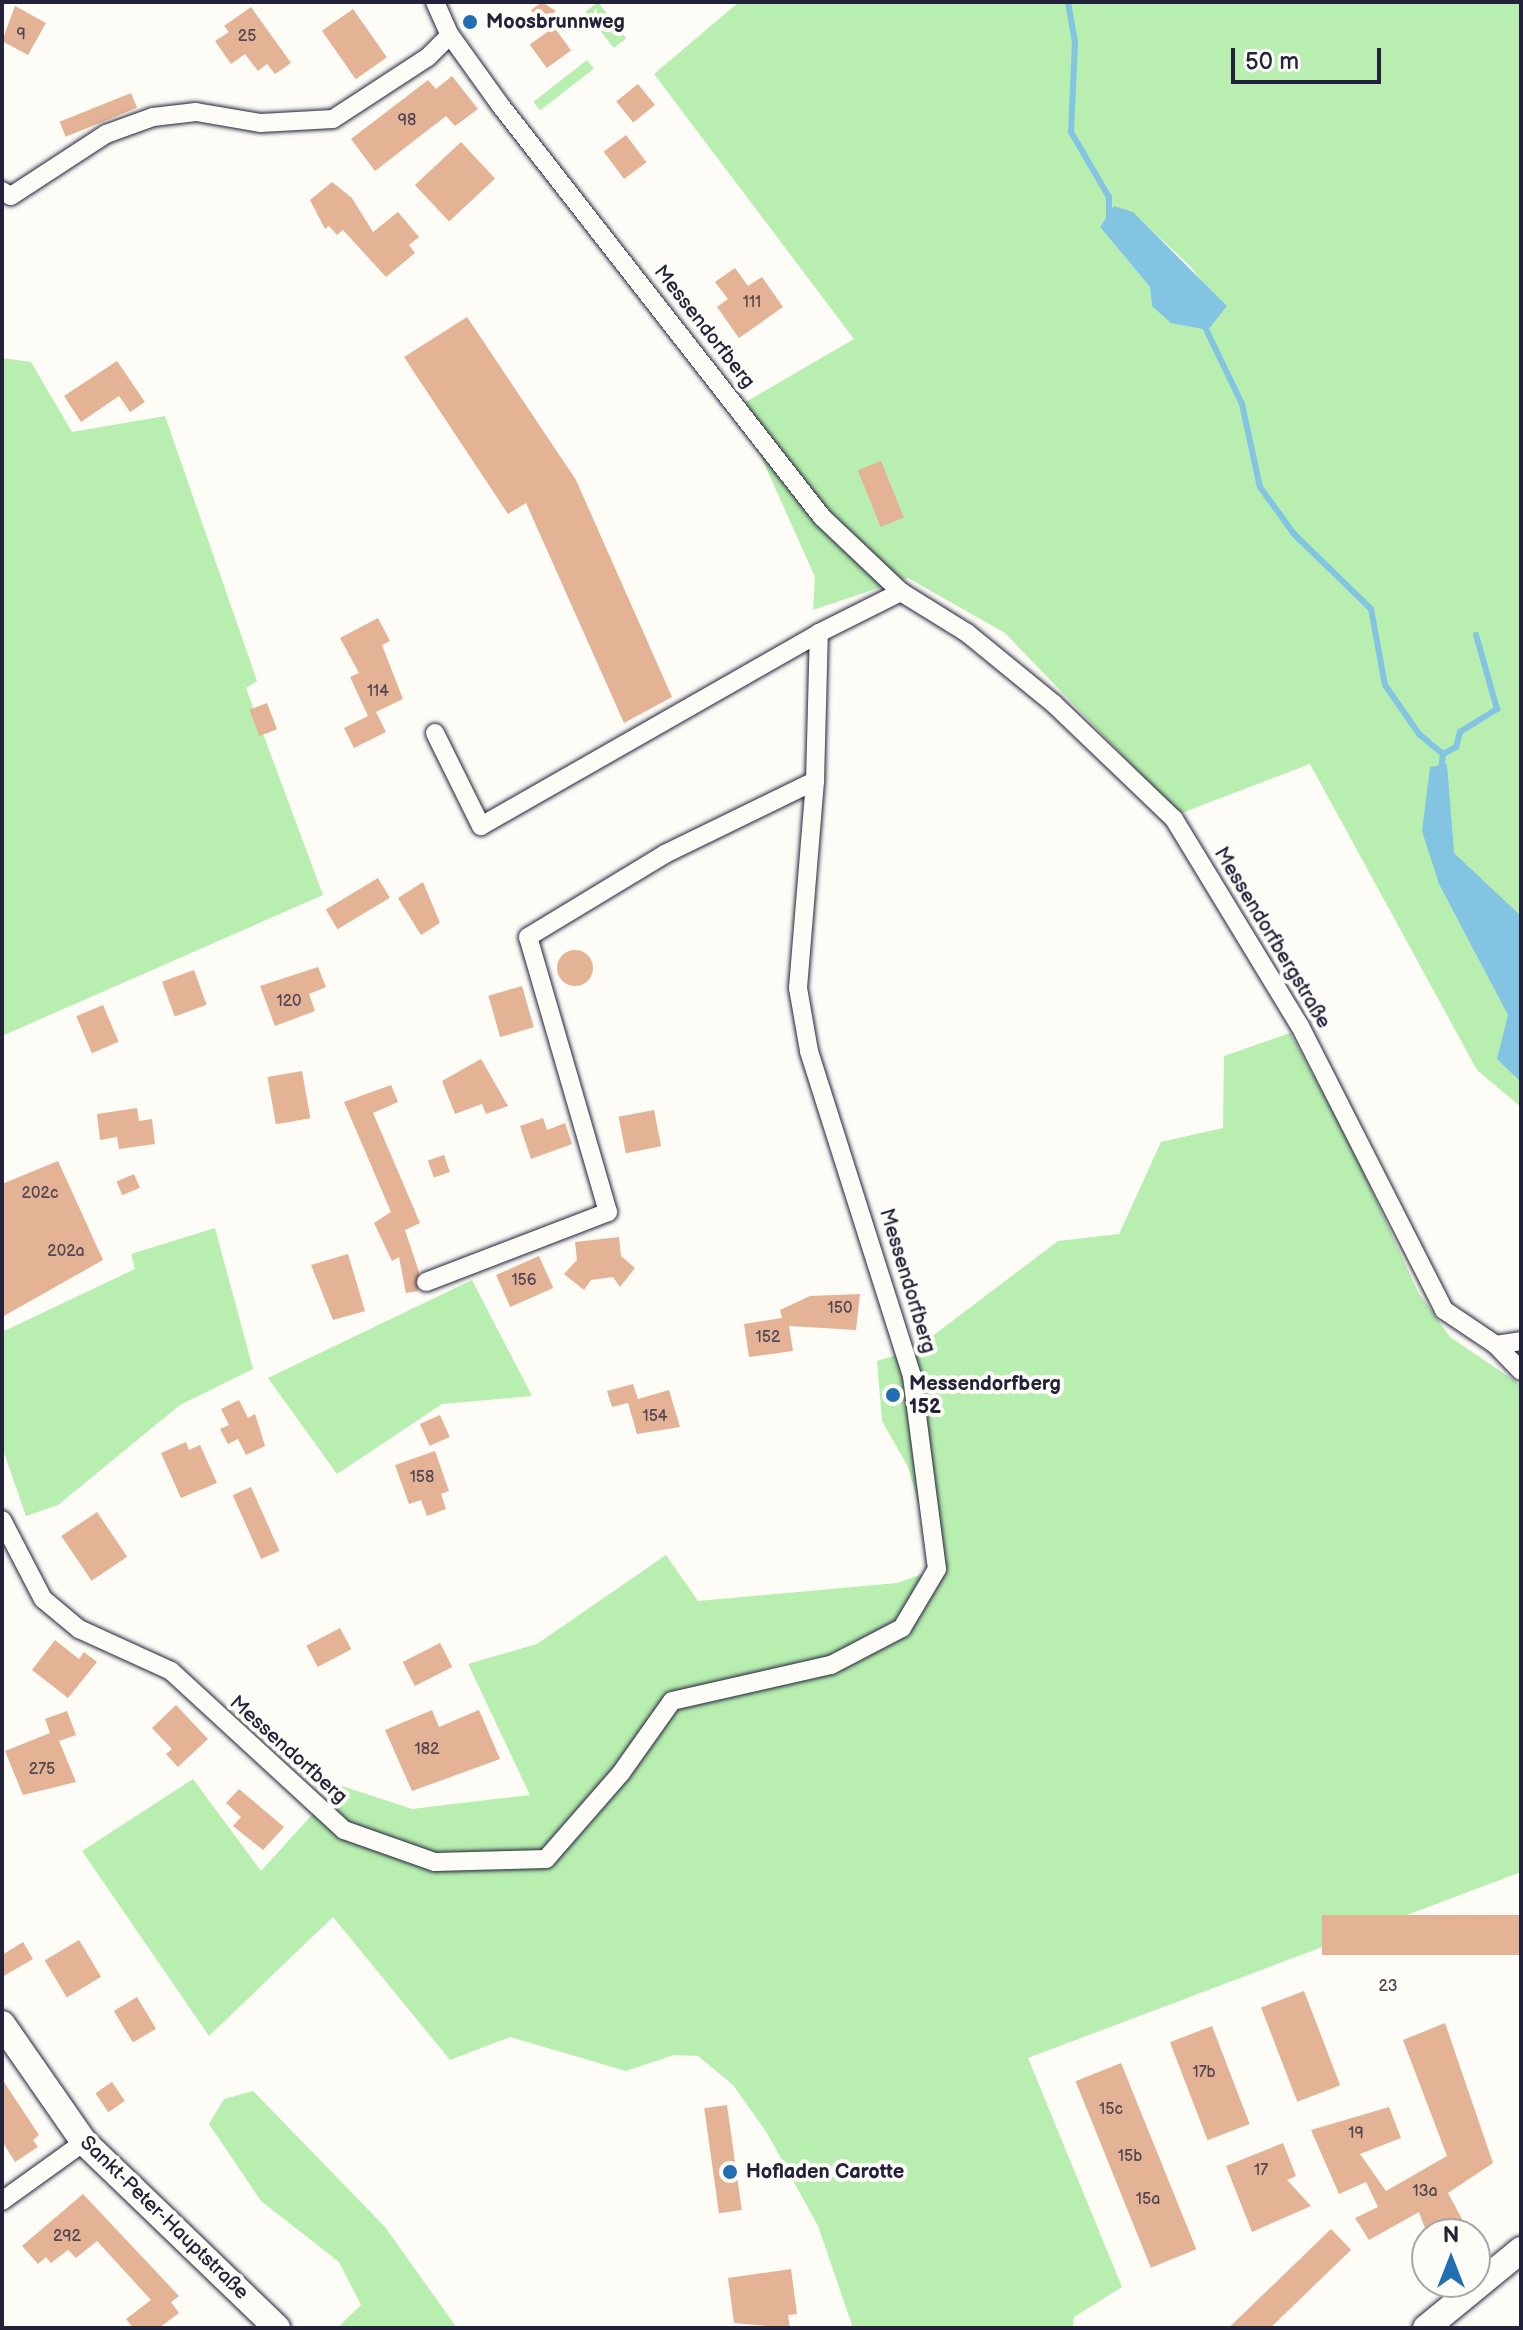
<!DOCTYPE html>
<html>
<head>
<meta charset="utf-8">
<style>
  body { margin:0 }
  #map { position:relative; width:1523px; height:2330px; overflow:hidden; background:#fdfcf7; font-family:"Balsamiq Sans",sans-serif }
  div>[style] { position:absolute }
  .green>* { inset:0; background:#b8eeb0; transform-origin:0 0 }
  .water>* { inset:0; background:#82c4e2 }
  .stream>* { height:6px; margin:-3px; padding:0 3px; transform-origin:3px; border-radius:3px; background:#82c4e2 }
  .building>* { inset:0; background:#e4b395; transform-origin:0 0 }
  .round { border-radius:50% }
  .roads { filter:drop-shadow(0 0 2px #22223b) drop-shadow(0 0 2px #22223b) }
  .street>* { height:18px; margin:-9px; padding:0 9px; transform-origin:9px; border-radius:9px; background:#fdfcf7 }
  .secondary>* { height:26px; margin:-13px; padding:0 13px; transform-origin:13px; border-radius:13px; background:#fdfcf7 }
  .dots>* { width:22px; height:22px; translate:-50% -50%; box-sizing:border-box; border:4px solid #fdfcf7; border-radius:50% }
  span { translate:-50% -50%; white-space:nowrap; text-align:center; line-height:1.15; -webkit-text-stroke:8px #fdfcf7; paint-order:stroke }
  .number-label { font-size:16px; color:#524652 }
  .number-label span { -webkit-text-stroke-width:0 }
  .poi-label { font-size:20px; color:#22223b; font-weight:700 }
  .left { translate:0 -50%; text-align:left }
  .street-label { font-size:20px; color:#22223b }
  .frame { position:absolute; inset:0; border:4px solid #22223b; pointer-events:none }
  .north { position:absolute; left:1411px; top:2218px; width:80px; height:80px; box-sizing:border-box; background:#fdfcf7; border:2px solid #a5a5ac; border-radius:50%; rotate:0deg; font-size:22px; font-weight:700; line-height:32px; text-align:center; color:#22223b }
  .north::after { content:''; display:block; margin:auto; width:28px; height:36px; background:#1f6fb2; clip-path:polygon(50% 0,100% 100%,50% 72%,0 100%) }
  .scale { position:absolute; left:1231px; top:48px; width:150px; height:36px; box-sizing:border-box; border:4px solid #22223b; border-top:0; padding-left:10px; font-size:24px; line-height:28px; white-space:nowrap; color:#22223b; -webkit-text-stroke:6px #fdfcf7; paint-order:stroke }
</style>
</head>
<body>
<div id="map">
  <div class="green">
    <div style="left:598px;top:2px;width:46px;height:16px;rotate:52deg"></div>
    <div style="clip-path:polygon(evenodd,739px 2px,1521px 2px,1521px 1107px,1477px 1070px,1310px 764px,1179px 814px,1005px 633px,908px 578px,813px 610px,815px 577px,755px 443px,730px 411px,854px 339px,654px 74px,739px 2px,1133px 213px,1189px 265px,1214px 296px,1152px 306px,1150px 287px,1100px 227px,1133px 213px)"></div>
    <div style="left:587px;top:60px;width:11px;height:68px;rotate:52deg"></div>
    <div style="clip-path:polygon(2px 358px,31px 362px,72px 432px,165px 416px,257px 681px,246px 688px,323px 895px,2px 1036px)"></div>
    <div style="clip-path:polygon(1290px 1033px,1350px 1143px,1418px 1292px,1450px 1337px,1521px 1385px,1521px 1872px,1028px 2058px,1122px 2287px,1074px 2317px,1073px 2328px,853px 2328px,818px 2226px,767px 2133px,733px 2085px,698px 2056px,674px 2055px,626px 2071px,510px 2037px,450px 2060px,333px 1917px,209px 2036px,82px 1851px,193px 1779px,261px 1871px,339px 1785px,412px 1809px,530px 1795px,468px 1664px,537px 1644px,666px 1555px,698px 1601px,897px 1583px,937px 1569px,908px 1467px,882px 1421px,877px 1361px,914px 1350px,1058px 1241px,1119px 1234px,1161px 1142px,1223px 1128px,1224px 1056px)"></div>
    <div style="clip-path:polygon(215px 1228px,253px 1369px,180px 1405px,58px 1505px,26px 1516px,2px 1447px,2px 1332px,135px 1269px,131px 1254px)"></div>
    <div style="clip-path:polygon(472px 1280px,532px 1396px,442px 1404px,337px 1474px,268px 1378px)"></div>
    <div style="clip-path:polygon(253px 2091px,385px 2227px,457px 2328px,337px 2328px,361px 2305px,339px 2262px,261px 2201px,209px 2124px,224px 2099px)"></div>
  </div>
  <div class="water">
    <div style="clip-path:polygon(1114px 206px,1133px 212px,1227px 306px,1208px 330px,1171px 323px,1152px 306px,1150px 287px,1100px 227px)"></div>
    <div style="clip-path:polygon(1447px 764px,1454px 853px,1521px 916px,1521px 1082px,1497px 1059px,1508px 1015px,1439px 884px,1422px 831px,1430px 767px)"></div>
  </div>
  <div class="stream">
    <div style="left:1068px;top:2px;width:41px;rotate:80.1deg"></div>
    <div style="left:1075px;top:42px;width:90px;rotate:92.5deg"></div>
    <div style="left:1071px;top:132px;width:75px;rotate:59.7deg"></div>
    <div style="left:1109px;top:197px;width:20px;rotate:90deg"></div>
    <div style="left:1204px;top:325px;width:88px;rotate:64.3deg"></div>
    <div style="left:1242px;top:404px;width:85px;rotate:77.8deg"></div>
    <div style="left:1260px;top:487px;width:58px;rotate:54.1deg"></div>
    <div style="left:1294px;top:534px;width:107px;rotate:44.2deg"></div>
    <div style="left:1371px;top:609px;width:77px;rotate:79.6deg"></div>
    <div style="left:1385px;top:685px;width:60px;rotate:55.2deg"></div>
    <div style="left:1419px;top:734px;width:31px;rotate:40deg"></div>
    <div style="left:1443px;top:754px;width:17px;rotate:97deg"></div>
    <div style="left:1443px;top:754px;width:15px;rotate:-28deg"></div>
    <div style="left:1456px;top:747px;width:16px;rotate:-75deg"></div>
    <div style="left:1460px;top:732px;width:44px;rotate:-31.9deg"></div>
    <div style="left:1497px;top:709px;width:77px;rotate:-105.8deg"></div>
  </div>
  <div class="building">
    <div style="clip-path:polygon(542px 2px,556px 11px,541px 22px,531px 10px)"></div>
    <div style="clip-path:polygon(15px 6px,46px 23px,28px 55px,2px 41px)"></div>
    <div style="clip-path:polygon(251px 7px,291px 63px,275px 74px,267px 64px,258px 71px,245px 54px,231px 64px,215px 41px,229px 32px,224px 26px)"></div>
    <div style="left:353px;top:9px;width:59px;height:38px;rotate:55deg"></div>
    <div style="left:554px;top:27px;width:29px;height:30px;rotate:54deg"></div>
    <div style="clip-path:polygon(452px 76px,478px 109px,455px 126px,446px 116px,375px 171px,351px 139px,428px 80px,436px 89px)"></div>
    <div style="left:638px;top:84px;width:27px;height:28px;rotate:51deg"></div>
    <div style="left:131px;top:93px;width:16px;height:77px;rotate:68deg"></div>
    <div style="left:626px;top:135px;width:34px;height:28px;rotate:53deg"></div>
    <div style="left:461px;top:142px;width:50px;height:63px;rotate:47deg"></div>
    <div style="clip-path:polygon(332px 182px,352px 198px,373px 232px,398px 212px,419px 237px,409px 245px,415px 253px,386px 277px,343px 230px,337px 235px,329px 226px,325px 229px,310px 200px)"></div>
    <div style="clip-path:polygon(735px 268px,748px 286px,762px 277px,783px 307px,739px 338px,717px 307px,728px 299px,715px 282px)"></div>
    <div style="clip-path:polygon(467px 317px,576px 480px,672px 697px,624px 723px,526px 503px,508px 514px,404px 357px)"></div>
    <div style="clip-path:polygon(117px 361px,145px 402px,130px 412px,119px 396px,81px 422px,64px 396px)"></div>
    <div style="left:881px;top:461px;width:61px;height:25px;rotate:68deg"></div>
    <div style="clip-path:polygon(378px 618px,390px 641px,382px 645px,403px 699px,376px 712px,386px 732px,354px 748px,344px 728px,368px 716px,350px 677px,359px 673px,340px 638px)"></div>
    <div style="left:267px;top:703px;width:28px;height:19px;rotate:69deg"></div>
    <div style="left:378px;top:878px;width:23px;height:61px;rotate:59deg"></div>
    <div style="clip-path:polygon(423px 882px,440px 923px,421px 935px,398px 898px)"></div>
    <div class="round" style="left:557px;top:950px;width:36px;height:36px"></div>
    <div style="clip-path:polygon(318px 967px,326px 987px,309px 994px,315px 1011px,275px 1026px,260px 986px)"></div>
    <div style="left:194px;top:970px;width:37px;height:34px;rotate:70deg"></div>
    <div style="left:522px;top:986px;width:43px;height:35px;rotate:74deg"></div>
    <div style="left:103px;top:1005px;width:40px;height:29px;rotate:67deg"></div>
    <div style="clip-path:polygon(481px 1059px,508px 1106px,486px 1114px,482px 1104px,455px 1114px,442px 1081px)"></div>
    <div style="left:302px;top:1071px;width:48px;height:35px;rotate:80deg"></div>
    <div style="clip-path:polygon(391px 1085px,398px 1102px,373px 1113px,420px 1223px,405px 1230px,419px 1272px,418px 1291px,406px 1293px,399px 1257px,392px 1261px,374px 1223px,391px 1212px,344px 1102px)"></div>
    <div style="clip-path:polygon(137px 1108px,139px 1121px,152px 1119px,155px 1144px,119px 1149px,117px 1137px,100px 1140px,97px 1114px)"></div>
    <div style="left:654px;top:1110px;width:37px;height:36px;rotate:79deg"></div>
    <div style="clip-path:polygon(543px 1118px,547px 1130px,565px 1123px,572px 1144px,531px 1159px,520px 1126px)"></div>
    <div style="left:444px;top:1155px;width:18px;height:17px;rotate:71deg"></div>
    <div style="clip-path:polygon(58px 1161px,103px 1260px,2px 1317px,2px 1184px)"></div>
    <div style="left:134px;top:1174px;width:15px;height:19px;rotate:67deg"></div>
    <div style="clip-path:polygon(619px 1237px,621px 1256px,635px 1268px,620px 1287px,613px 1277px,591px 1280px,584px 1290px,564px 1274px,577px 1260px,575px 1242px)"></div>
    <div style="clip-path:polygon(348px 1254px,365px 1311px,333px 1320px,311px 1265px)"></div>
    <div style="left:539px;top:1256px;width:35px;height:47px;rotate:66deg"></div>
    <div style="clip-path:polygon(860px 1294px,856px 1330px,789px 1326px,793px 1351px,749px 1357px,744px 1324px,782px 1318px,780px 1310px,810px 1296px)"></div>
    <div style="clip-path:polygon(633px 1384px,638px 1399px,669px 1390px,680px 1427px,637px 1434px,628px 1403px,612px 1407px,607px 1391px)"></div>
    <div style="clip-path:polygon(239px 1400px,248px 1418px,255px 1414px,265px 1446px,246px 1455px,238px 1439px,228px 1444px,220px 1429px,229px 1425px,221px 1409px)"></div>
    <div style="left:440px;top:1415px;width:24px;height:22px;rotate:66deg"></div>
    <div style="clip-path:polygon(186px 1442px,189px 1450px,200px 1445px,217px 1483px,181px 1498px,161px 1453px)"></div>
    <div style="clip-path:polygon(435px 1451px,449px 1491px,441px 1494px,446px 1509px,427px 1516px,421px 1500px,409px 1504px,395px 1465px)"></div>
    <div style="left:251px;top:1487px;width:70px;height:20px;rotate:66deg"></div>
    <div style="left:97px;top:1512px;width:54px;height:43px;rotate:56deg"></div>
    <div style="left:340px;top:1628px;width:24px;height:38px;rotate:62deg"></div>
    <div style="clip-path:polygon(55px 1640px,79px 1659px,84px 1652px,97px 1662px,68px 1698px,32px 1670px)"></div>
    <div style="left:440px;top:1643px;width:27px;height:42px;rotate:63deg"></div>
    <div style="clip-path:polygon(176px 1705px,208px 1739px,178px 1767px,166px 1754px,172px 1749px,152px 1728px)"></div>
    <div style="clip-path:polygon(432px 1710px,439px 1727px,479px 1710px,500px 1759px,412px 1791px,385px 1730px)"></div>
    <div style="clip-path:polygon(67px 1711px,76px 1735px,59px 1741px,76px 1782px,23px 1795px,5px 1751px,50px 1733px,45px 1719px)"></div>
    <div style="clip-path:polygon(239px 1789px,284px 1827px,263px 1850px,233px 1826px,241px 1817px,226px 1803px)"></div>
    <div style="left:1521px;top:1915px;width:40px;height:199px;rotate:90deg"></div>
    <div style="left:79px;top:1940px;width:43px;height:40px;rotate:59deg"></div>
    <div style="clip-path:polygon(23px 1942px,33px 1959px,2px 1977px,2px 1955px)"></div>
    <div style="left:1304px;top:1991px;width:101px;height:46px;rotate:69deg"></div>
    <div style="left:137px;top:1997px;width:37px;height:27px;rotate:59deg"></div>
    <div style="clip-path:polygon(1445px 2023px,1493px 2163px,1448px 2193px,1470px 2234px,1427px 2234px,1419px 2212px,1369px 2240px,1355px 2218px,1378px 2207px,1366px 2182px,1339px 2194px,1311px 2130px,1389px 2107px,1401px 2138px,1360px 2154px,1386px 2191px,1447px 2156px,1403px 2040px)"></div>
    <div style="left:1212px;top:2026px;width:105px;height:45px;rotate:69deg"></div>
    <div style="left:1121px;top:2063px;width:201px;height:49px;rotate:68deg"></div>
    <div style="clip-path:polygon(2px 2079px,39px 2135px,33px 2140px,38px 2147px,15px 2162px,2px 2141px)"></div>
    <div style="left:112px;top:2082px;width:23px;height:20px;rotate:56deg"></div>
    <div style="left:727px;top:2105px;width:106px;height:23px;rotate:82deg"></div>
    <div style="clip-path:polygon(1283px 2143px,1296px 2176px,1287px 2180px,1311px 2206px,1252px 2232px,1226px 2166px)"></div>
    <div style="clip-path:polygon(83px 2194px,179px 2296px,171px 2302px,179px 2313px,159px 2328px,133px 2328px,126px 2319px,151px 2300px,97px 2241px,76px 2258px,68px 2250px,51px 2263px,46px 2257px,38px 2264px,22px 2246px)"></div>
    <div style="left:1331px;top:2229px;width:29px;height:177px;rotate:46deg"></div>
    <div style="clip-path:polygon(791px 2269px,797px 2314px,788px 2315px,790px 2328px,734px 2323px,728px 2278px)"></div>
  </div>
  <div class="roads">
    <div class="street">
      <div style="left:435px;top:2px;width:36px;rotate:66deg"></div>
      <div style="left:450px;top:35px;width:87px;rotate:54.3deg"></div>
      <div style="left:501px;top:106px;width:521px;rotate:52.01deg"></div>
      <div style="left:822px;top:517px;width:109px;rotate:43.5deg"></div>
      <div style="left:901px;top:592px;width:78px;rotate:31.8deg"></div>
      <div style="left:967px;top:633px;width:112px;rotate:39.2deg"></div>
      <div style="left:1054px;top:704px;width:166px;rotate:43.8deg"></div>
      <div style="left:1174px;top:819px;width:242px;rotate:58.7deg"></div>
      <div style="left:1300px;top:1026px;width:318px;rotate:63.1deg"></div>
      <div style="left:1444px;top:1310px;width:63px;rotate:33.9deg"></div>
      <div style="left:1496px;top:1345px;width:36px;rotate:46deg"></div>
      <div style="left:2px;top:191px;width:10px;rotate:29deg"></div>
      <div style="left:11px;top:196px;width:113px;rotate:-33.1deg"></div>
      <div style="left:106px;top:134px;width:50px;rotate:-19.9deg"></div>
      <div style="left:153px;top:117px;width:43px;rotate:-6.6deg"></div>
      <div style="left:196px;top:112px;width:66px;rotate:9.6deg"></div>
      <div style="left:261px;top:123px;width:72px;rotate:-3.2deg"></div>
      <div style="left:333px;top:119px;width:113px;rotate:-33.1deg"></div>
      <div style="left:428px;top:57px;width:31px;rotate:-45deg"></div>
      <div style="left:435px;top:733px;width:104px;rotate:63.7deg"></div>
      <div style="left:481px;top:826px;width:389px;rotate:-29.7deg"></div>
      <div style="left:426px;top:1282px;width:195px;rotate:-21deg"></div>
      <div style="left:608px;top:1212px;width:286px;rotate:-106.2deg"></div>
      <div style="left:528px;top:937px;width:160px;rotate:-31.2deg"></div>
      <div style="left:665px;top:854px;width:167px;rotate:-26deg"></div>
      <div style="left:1496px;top:1345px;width:25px;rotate:-9deg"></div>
      <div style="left:2px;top:1520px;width:89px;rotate:62.6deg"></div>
      <div style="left:43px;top:1599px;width:47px;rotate:39.8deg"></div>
      <div style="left:79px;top:1629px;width:101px;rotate:24.5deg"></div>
      <div style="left:171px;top:1671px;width:235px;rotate:42.6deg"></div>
      <div style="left:344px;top:1830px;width:96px;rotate:19.4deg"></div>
      <div style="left:435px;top:1862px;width:111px;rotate:-1.5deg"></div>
      <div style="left:546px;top:1859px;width:114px;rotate:-48.9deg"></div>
      <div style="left:621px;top:1773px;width:88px;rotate:-54.7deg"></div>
      <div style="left:672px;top:1701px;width:163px;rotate:-12.8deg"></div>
      <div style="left:831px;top:1665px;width:80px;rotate:-27.5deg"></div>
      <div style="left:902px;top:1628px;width:69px;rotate:-59.3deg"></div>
      <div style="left:937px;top:1569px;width:195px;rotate:-97.4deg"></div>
      <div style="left:912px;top:1376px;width:341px;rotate:-107.6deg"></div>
      <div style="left:809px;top:1051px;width:64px;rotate:-99.9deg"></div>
      <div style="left:798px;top:988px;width:208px;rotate:-85.3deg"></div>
      <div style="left:815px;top:781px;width:148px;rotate:-88.5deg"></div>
      <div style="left:819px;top:633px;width:92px;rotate:-26.6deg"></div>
      <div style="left:2px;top:2201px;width:101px;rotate:-35.7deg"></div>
    </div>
    <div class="secondary">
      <div style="left:2px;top:2024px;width:144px;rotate:55.2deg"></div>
      <div style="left:84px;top:2142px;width:268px;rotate:43.9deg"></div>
      <div style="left:1426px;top:2328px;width:123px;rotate:-39.4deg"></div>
    </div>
  </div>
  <div class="dots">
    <div style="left:470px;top:22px;background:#1f6fb2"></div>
    <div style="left:893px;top:1395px;background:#1f6fb2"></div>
    <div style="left:730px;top:2172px;background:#1f6fb2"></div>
  </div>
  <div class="number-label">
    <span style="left:21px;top:35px">9</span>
    <span style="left:247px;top:37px">25</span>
    <span style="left:407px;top:121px">98</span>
    <span style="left:752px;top:303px">111</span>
    <span style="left:378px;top:692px">114</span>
    <span style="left:289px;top:1002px">120</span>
    <span style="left:40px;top:1194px">202c</span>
    <span style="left:66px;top:1252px">202a</span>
    <span style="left:524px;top:1281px">156</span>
    <span style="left:840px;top:1309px">150</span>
    <span style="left:768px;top:1338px">152</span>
    <span style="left:655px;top:1417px">154</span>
    <span style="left:422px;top:1478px">158</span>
    <span style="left:427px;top:1750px">182</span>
    <span style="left:42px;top:1770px">275</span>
    <span style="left:1388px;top:1987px">23</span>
    <span style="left:1204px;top:2073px">17b</span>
    <span style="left:1111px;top:2110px">15c</span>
    <span style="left:1356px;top:2134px">19</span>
    <span style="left:1130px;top:2157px">15b</span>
    <span style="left:1261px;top:2171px">17</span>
    <span style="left:1425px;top:2192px">13a</span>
    <span style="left:1148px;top:2200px">15a</span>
    <span style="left:67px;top:2237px">292</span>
  </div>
  <div class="poi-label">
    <span class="left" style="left:486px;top:22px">Moosbrunnweg</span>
    <span class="left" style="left:909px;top:1396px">Messendorfberg<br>152</span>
    <span class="left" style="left:746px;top:2172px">Hofladen Carotte</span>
  </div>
  <div class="street-label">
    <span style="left:704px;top:327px;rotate:52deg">Messendorfberg</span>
    <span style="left:1272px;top:938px;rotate:59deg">Messendorfbergstraße</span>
    <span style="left:907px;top:1281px;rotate:73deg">Messendorfberg</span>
    <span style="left:288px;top:1750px;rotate:42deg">Messendorfberg</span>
    <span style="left:164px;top:2218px;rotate:44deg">Sankt-Peter-Hauptstraße</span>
  </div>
  <div class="frame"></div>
  <div class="north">N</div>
  <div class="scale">50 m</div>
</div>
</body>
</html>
